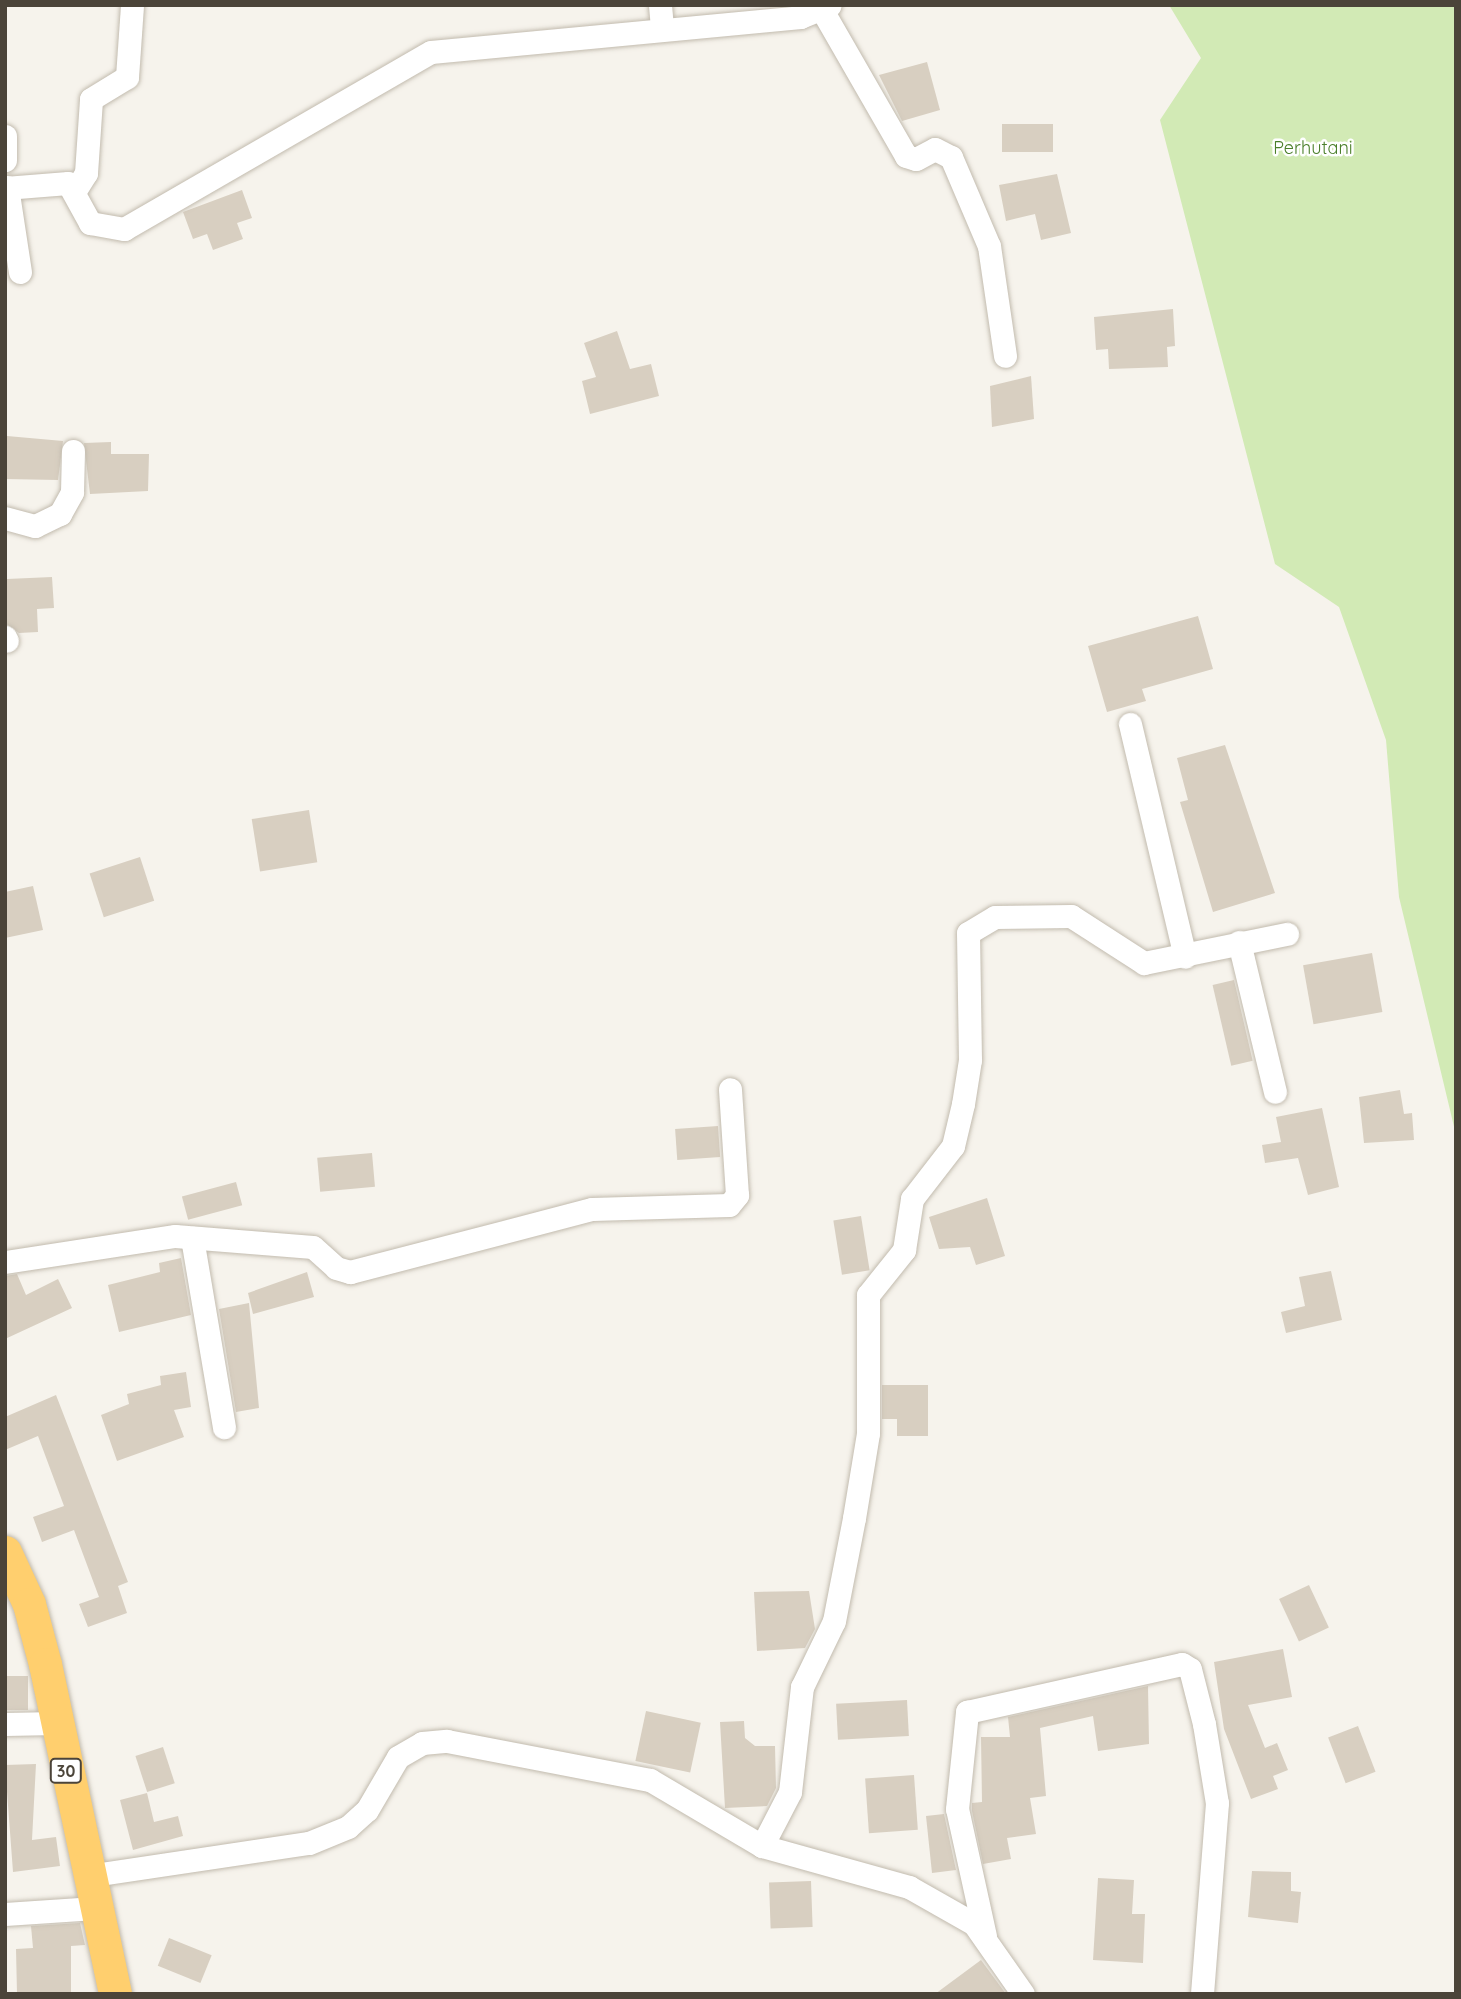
<!DOCTYPE html>
<html>
<head>
<meta charset="utf-8">
<style>
  body { margin:0 }
  #map { position:relative; width:1461px; height:1999px; overflow:hidden; background:#f6f3ec; font-family:Quicksand,sans-serif }
  div>[style] { position:absolute }
  .green>* { inset:0; background:#d2eab5 }
  .building>* { inset:0; background:#d8cfc1; transform-origin:0 0 }
  .roads { filter:drop-shadow(0 0 2px #c2bbae) drop-shadow(0 0 2px #c2bbae) }
  .minor>* { height:23px; margin:-11.5px; padding:0 11.5px; transform-origin:11.5px; border-radius:11.5px; background:#fff }
  .highway>* { height:33px; margin:-16.5px; padding:0 16.5px; transform-origin:16.5px; border-radius:16.5px; background:#ffcf6e }
  span { translate:-50% -50%; white-space:nowrap; text-align:center; line-height:1.15; -webkit-text-stroke:5px #fff; paint-order:stroke }
  .shield-label span { padding:2px 5px; background:#fff; border:2px solid; border-radius:5px; -webkit-text-stroke-width:0 }
  .shield-label { font-size:16px; color:#4b4439; font-weight:700 }
  .park-label { font-size:18px; color:#4a7f2a }
  .frame { position:absolute; inset:0; border:7px solid #4b4439; pointer-events:none }
</style>
</head>
<body>
<div id="map">
  <div class="green">
    <div style="clip-path:polygon(1169px 5px,1456px 5px,1456px 1135px,1399px 897px,1386px 740px,1339px 607px,1275px 564px,1160px 120px,1201px 58px)"></div>
  </div>
  <div class="building">
    <div style="clip-path:polygon(927px 62px,940px 110px,902px 121px,879px 75px)"></div>
    <div style="left:1002px;top:124px;width:51px;height:28px"></div>
    <div style="clip-path:polygon(1057px 174px,1071px 233px,1041px 240px,1035px 214px,1006px 221px,999px 185px)"></div>
    <div style="clip-path:polygon(242px 190px,252px 218px,237px 223px,243px 239px,213px 250px,207px 234px,193px 239px,183px 212px)"></div>
    <div style="clip-path:polygon(1173px 309px,1175px 346px,1167px 347px,1168px 367px,1109px 369px,1108px 349px,1096px 350px,1094px 317px)"></div>
    <div style="clip-path:polygon(617px 331px,630px 369px,651px 364px,659px 396px,590px 414px,582px 381px,596px 377px,584px 343px)"></div>
    <div style="clip-path:polygon(1031px 376px,1034px 419px,992px 427px,990px 386px)"></div>
    <div style="clip-path:polygon(7px 436px,63px 441px,58px 480px,5px 479px)"></div>
    <div style="clip-path:polygon(111px 442px,111px 454px,149px 454px,148px 491px,90px 494px,84px 443px)"></div>
    <div style="clip-path:polygon(52px 577px,54px 608px,37px 609px,38px 632px,19px 633px,5px 623px,7px 579px)"></div>
    <div style="clip-path:polygon(1198px 616px,1213px 669px,1142px 689px,1146px 701px,1107px 712px,1088px 646px)"></div>
    <div style="clip-path:polygon(1225px 745px,1275px 893px,1213px 912px,1180px 802px,1188px 800px,1177px 758px)"></div>
    <div style="left:309px;top:810px;width:53px;height:58px;rotate:81deg"></div>
    <div style="left:140px;top:857px;width:46px;height:53px;rotate:72deg"></div>
    <div style="clip-path:polygon(33px 886px,43px 930px,5px 938px,5px 892px)"></div>
    <div style="left:1372px;top:953px;width:60px;height:70px;rotate:80deg"></div>
    <div style="left:1234px;top:980px;width:83px;height:22px;rotate:77deg"></div>
    <div style="clip-path:polygon(1400px 1090px,1404px 1114px,1412px 1113px,1414px 1140px,1364px 1143px,1359px 1097px)"></div>
    <div style="clip-path:polygon(1322px 1108px,1339px 1187px,1308px 1195px,1298px 1158px,1265px 1163px,1262px 1145px,1281px 1142px,1276px 1117px)"></div>
    <div style="left:718px;top:1126px;width:31px;height:43px;rotate:86deg"></div>
    <div style="left:372px;top:1153px;width:34px;height:55px;rotate:85deg"></div>
    <div style="left:236px;top:1182px;width:24px;height:56px;rotate:75deg"></div>
    <div style="clip-path:polygon(987px 1198px,1005px 1256px,976px 1265px,970px 1247px,939px 1249px,929px 1217px)"></div>
    <div style="left:861px;top:1216px;width:55px;height:28px;rotate:81deg"></div>
    <div style="clip-path:polygon(181px 1258px,191px 1315px,119px 1332px,108px 1285px,160px 1272px,159px 1263px)"></div>
    <div style="clip-path:polygon(1331px 1271px,1342px 1320px,1286px 1333px,1281px 1312px,1305px 1306px,1299px 1277px)"></div>
    <div style="clip-path:polygon(307px 1272px,314px 1297px,253px 1314px,248px 1293px)"></div>
    <div style="clip-path:polygon(17px 1274px,26px 1295px,58px 1279px,72px 1308px,5px 1339px,5px 1276px)"></div>
    <div style="clip-path:polygon(249px 1303px,259px 1408px,236px 1412px,219px 1309px)"></div>
    <div style="clip-path:polygon(186px 1372px,191px 1407px,174px 1410px,184px 1437px,117px 1461px,101px 1415px,129px 1404px,127px 1394px,161px 1385px,160px 1376px)"></div>
    <div style="clip-path:polygon(882px 1385px,928px 1385px,928px 1436px,897px 1436px,897px 1419px,882px 1419px)"></div>
    <div style="clip-path:polygon(56px 1395px,128px 1582px,118px 1586px,127px 1613px,88px 1627px,79px 1604px,99px 1597px,74px 1530px,42px 1542px,33px 1517px,64px 1506px,38px 1436px,5px 1450px,5px 1417px)"></div>
    <div style="left:1309px;top:1585px;width:47px;height:33px;rotate:65deg"></div>
    <div style="clip-path:polygon(809px 1591px,815px 1629px,805px 1648px,757px 1651px,754px 1592px)"></div>
    <div style="clip-path:polygon(1283px 1649px,1292px 1697px,1248px 1705px,1265px 1748px,1277px 1743px,1288px 1770px,1273px 1776px,1278px 1789px,1251px 1799px,1224px 1729px,1214px 1662px)"></div>
    <div style="left:5px;top:1676px;width:23px;height:34px"></div>
    <div style="clip-path:polygon(1148px 1686px,1149px 1744px,1098px 1751px,1093px 1716px,1040px 1728px,1046px 1796px,1030px 1798px,1036px 1834px,1007px 1838px,1011px 1859px,983px 1864px,972px 1811px,972px 1803px,982px 1802px,981px 1737px,1010px 1737px,1008px 1717px)"></div>
    <div style="left:907px;top:1700px;width:36px;height:71px;rotate:87deg"></div>
    <div style="left:646px;top:1711px;width:56px;height:51px;rotate:12deg"></div>
    <div style="clip-path:polygon(744px 1721px,745px 1738px,755px 1746px,775px 1746px,776px 1788px,767px 1806px,725px 1808px,720px 1722px)"></div>
    <div style="left:1358px;top:1726px;width:49px;height:32px;rotate:69deg"></div>
    <div style="left:163px;top:1747px;width:38px;height:29px;rotate:72deg"></div>
    <div style="clip-path:polygon(36px 1764px,32px 1840px,56px 1837px,60px 1866px,13px 1872px,5px 1765px)"></div>
    <div style="left:914px;top:1775px;width:55px;height:49px;rotate:86deg"></div>
    <div style="clip-path:polygon(147px 1793px,154px 1822px,178px 1816px,183px 1836px,133px 1850px,120px 1800px)"></div>
    <div style="clip-path:polygon(944px 1814px,956px 1870px,932px 1873px,926px 1816px)"></div>
    <div style="clip-path:polygon(1252px 1871px,1291px 1872px,1291px 1891px,1301px 1892px,1298px 1923px,1248px 1917px)"></div>
    <div style="clip-path:polygon(1098px 1878px,1134px 1880px,1132px 1914px,1145px 1914px,1143px 1963px,1093px 1960px)"></div>
    <div style="left:811px;top:1881px;width:46px;height:42px;rotate:88deg"></div>
    <div style="clip-path:polygon(80px 1923px,85px 1945px,71px 1946px,71px 1994px,17px 1994px,16px 1949px,33px 1948px,31px 1926px)"></div>
    <div style="left:169px;top:1938px;width:46px;height:30px;rotate:22deg"></div>
    <div style="clip-path:polygon(981px 1960px,1006px 1994px,935px 1994px)"></div>
  </div>
  <div class="roads">
    <div class="minor">
      <div style="left:660px;top:5px;width:24px;rotate:85deg"></div>
      <div style="left:822px;top:10px;width:168px;rotate:60.1deg"></div>
      <div style="left:906px;top:156px;width:10px;rotate:17deg"></div>
      <div style="left:916px;top:159px;width:21px;rotate:-28deg"></div>
      <div style="left:935px;top:149px;width:18px;rotate:27deg"></div>
      <div style="left:951px;top:157px;width:97px;rotate:66.9deg"></div>
      <div style="left:989px;top:246px;width:111px;rotate:81.7deg"></div>
      <div style="left:5px;top:136px;width:24px;rotate:90deg"></div>
      <div style="left:7px;top:187px;width:86px;rotate:81.3deg"></div>
      <div style="left:5px;top:188px;width:63px;rotate:-4.5deg"></div>
      <div style="left:68px;top:183px;width:46px;rotate:61.2deg"></div>
      <div style="left:90px;top:223px;width:35px;rotate:10deg"></div>
      <div style="left:124px;top:229px;width:354px;rotate:-30deg"></div>
      <div style="left:431px;top:52px;width:371px;rotate:-5.4deg"></div>
      <div style="left:800px;top:17px;width:32px;rotate:-22deg"></div>
      <div style="left:76px;top:189px;width:19px;rotate:-58deg"></div>
      <div style="left:86px;top:173px;width:74px;rotate:-86.1deg"></div>
      <div style="left:91px;top:99px;width:42px;rotate:-31.4deg"></div>
      <div style="left:127px;top:77px;width:72px;rotate:-86deg"></div>
      <div style="left:5px;top:518px;width:31px;rotate:15deg"></div>
      <div style="left:35px;top:526px;width:28px;rotate:-26deg"></div>
      <div style="left:60px;top:514px;width:25px;rotate:-61deg"></div>
      <div style="left:72px;top:492px;width:41px;rotate:-88.6deg"></div>
      <div style="left:5px;top:637px;width:4px;rotate:63deg"></div>
      <div style="left:1130px;top:724px;width:239px;rotate:76.7deg"></div>
      <div style="left:1239px;top:942px;width:154px;rotate:76.5deg"></div>
      <div style="left:192px;top:1238px;width:192px;rotate:80.4deg"></div>
      <div style="left:5px;top:1262px;width:172px;rotate:-8.7deg"></div>
      <div style="left:175px;top:1236px;width:138px;rotate:4.6deg"></div>
      <div style="left:313px;top:1247px;width:31px;rotate:42deg"></div>
      <div style="left:336px;top:1268px;width:15px;rotate:16deg"></div>
      <div style="left:350px;top:1272px;width:250px;rotate:-14.6deg"></div>
      <div style="left:592px;top:1209px;width:137px;rotate:-1.7deg"></div>
      <div style="left:729px;top:1205px;width:13px;rotate:-51deg"></div>
      <div style="left:737px;top:1195px;width:106px;rotate:-93.8deg"></div>
      <div style="left:5px;top:1724px;width:52px;rotate:-1.1deg"></div>
      <div style="left:762px;top:1846px;width:61px;rotate:-62.6deg"></div>
      <div style="left:790px;top:1792px;width:106px;rotate:-83.5deg"></div>
      <div style="left:802px;top:1687px;width:73px;rotate:-64.1deg"></div>
      <div style="left:834px;top:1621px;width:105px;rotate:-79deg"></div>
      <div style="left:854px;top:1518px;width:86px;rotate:-80.6deg"></div>
      <div style="left:868px;top:1433px;width:138px;rotate:-90deg"></div>
      <div style="left:868px;top:1295px;width:58px;rotate:-51.3deg"></div>
      <div style="left:904px;top:1250px;width:52px;rotate:-81.1deg"></div>
      <div style="left:912px;top:1199px;width:67px;rotate:-52.3deg"></div>
      <div style="left:953px;top:1146px;width:43px;rotate:-76.6deg"></div>
      <div style="left:963px;top:1104px;width:45px;rotate:-81deg"></div>
      <div style="left:970px;top:1060px;width:127px;rotate:-90.9deg"></div>
      <div style="left:968px;top:933px;width:31px;rotate:-31deg"></div>
      <div style="left:995px;top:917px;width:76px;rotate:-0.8deg"></div>
      <div style="left:1071px;top:916px;width:87px;rotate:32.8deg"></div>
      <div style="left:1144px;top:963px;width:146px;rotate:-11.5deg"></div>
      <div style="left:87px;top:1876px;width:224px;rotate:-8.5deg"></div>
      <div style="left:309px;top:1843px;width:42px;rotate:-22.3deg"></div>
      <div style="left:348px;top:1827px;width:25px;rotate:-42deg"></div>
      <div style="left:367px;top:1810px;width:61px;rotate:-59.7deg"></div>
      <div style="left:398px;top:1757px;width:28px;rotate:-30deg"></div>
      <div style="left:422px;top:1743px;width:25px;rotate:-5deg"></div>
      <div style="left:447px;top:1741px;width:207px;rotate:10.9deg"></div>
      <div style="left:650px;top:1780px;width:130px;rotate:30.5deg"></div>
      <div style="left:762px;top:1846px;width:153px;rotate:15.6deg"></div>
      <div style="left:909px;top:1887px;width:75px;rotate:29.6deg"></div>
      <div style="left:974px;top:1924px;width:85px;rotate:55deg"></div>
      <div style="left:5px;top:1914px;width:90px;rotate:-3.8deg"></div>
      <div style="left:985px;top:1936px;width:130px;rotate:-102.4deg"></div>
      <div style="left:957px;top:1809px;width:98px;rotate:-84.1deg"></div>
      <div style="left:967px;top:1712px;width:220px;rotate:-12.6deg"></div>
      <div style="left:1182px;top:1664px;width:9px;rotate:32deg"></div>
      <div style="left:1190px;top:1669px;width:57px;rotate:75.7deg"></div>
      <div style="left:1204px;top:1724px;width:80px;rotate:80.7deg"></div>
      <div style="left:1217px;top:1803px;width:192px;rotate:94.5deg"></div>
    </div>
    <div class="highway">
      <div style="left:5px;top:1552px;width:57px;rotate:65.2deg"></div>
      <div style="left:29px;top:1604px;width:62px;rotate:75.1deg"></div>
      <div style="left:45px;top:1664px;width:337px;rotate:78deg"></div>
    </div>
  </div>
  <div class="shield-label">
    <span style="left:66px;top:1771px">30</span>
  </div>
  <div class="park-label">
    <span style="left:1313px;top:148px">Perhutani</span>
  </div>
  <div class="frame"></div>
</div>
</body>
</html>
